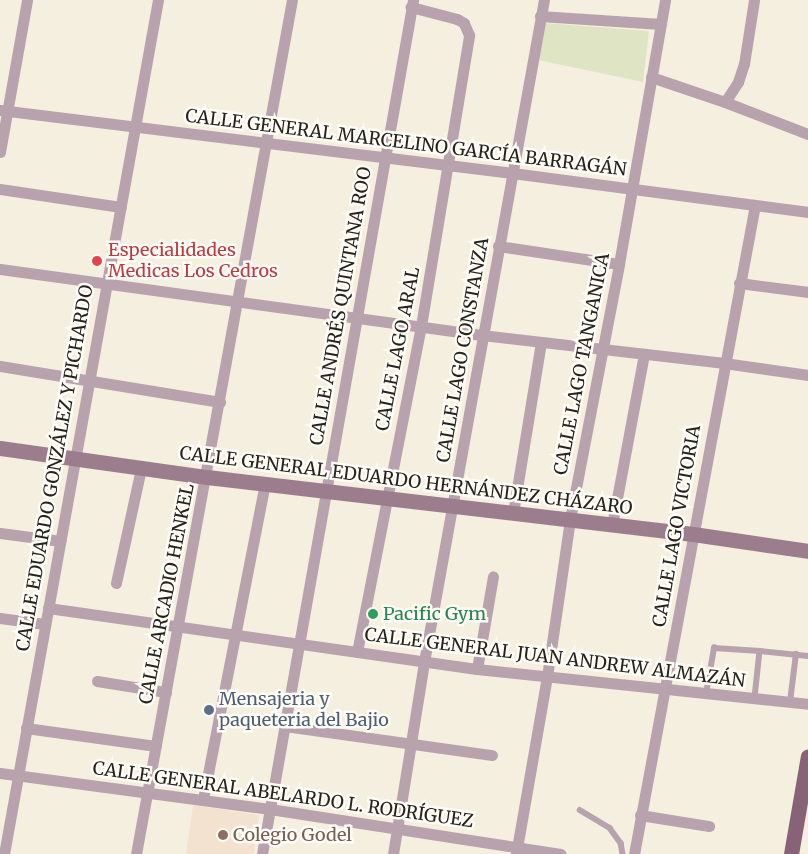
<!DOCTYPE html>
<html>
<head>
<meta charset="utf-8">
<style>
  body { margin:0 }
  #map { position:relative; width:808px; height:854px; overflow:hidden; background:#f4efdf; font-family:Merriweather,serif }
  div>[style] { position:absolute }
  .education>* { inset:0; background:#f4e2d1 }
  .green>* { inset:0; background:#dfe5c4 }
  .lane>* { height:5.5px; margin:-2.75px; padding:0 2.75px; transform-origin:2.75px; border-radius:2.75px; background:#b8a2ad }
  .street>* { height:11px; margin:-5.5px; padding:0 5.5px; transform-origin:5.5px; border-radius:5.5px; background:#b8a2ad }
  .secondary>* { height:15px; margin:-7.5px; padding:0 7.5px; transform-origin:7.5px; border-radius:7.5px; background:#9c7d8d }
  .primary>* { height:15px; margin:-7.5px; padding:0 7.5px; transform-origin:7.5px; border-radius:7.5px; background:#886276 }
  .dots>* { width:14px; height:14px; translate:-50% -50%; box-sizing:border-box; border:2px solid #fefcf6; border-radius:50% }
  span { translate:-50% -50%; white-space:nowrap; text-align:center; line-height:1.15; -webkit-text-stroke:5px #fefcf6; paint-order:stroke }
  .street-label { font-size:18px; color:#25231d }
  .health-label { font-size:18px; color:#be3a42 }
  .left { translate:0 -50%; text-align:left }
  .leisure-label { font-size:18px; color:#27864d }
  .service-label { font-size:18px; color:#4e5e75 }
  .education-label { font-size:18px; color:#785e54 }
</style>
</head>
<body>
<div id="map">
  <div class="education">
    <div style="clip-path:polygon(193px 805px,259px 815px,254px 854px,186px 854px)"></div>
  </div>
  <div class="green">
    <div style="clip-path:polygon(545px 23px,649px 31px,643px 82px,538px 60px)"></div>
  </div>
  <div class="lane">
    <div style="left:760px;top:651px;width:48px;rotate:5.9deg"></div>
    <div style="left:706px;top:694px;width:47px;rotate:-80.1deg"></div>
    <div style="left:714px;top:648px;width:46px;rotate:3.7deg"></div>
    <div style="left:760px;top:651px;width:47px;rotate:96.1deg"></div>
    <div style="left:790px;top:702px;width:48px;rotate:-82.9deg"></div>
    <div style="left:580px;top:810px;width:35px;rotate:31deg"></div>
    <div style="left:610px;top:828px;width:19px;rotate:54deg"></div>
    <div style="left:621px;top:843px;width:11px;rotate:80deg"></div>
  </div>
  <div class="street">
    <div style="left:540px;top:16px;width:121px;rotate:3.8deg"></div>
    <div style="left:651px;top:77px;width:78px;rotate:18.7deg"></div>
    <div style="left:725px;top:102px;width:89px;rotate:21.1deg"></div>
    <div style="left:725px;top:102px;width:24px;rotate:-57deg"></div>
    <div style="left:738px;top:82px;width:19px;rotate:-72deg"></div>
    <div style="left:744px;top:64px;width:65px;rotate:-81.1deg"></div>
    <div style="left:0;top:110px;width:516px;rotate:7.01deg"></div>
    <div style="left:512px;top:173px;width:299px;rotate:7.5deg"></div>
    <div style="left:0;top:152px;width:154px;rotate:-79.9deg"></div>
    <div style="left:0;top:189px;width:122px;rotate:8.5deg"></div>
    <div style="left:498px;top:246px;width:122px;rotate:8.5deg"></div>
    <div style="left:0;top:269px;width:486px;rotate:7.8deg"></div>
    <div style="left:482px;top:335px;width:244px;rotate:6.6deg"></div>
    <div style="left:724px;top:363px;width:85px;rotate:8.1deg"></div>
    <div style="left:739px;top:283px;width:70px;rotate:7.4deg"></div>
    <div style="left:0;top:366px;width:223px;rotate:9.3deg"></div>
    <div style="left:513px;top:513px;width:173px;rotate:-80.7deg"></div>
    <div style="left:612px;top:525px;width:174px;rotate:-79.4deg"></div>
    <div style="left:0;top:533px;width:61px;rotate:7.6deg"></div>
    <div style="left:116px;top:583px;width:118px;rotate:-77.7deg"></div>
    <div style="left:48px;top:608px;width:433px;rotate:8.1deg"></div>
    <div style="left:477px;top:669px;width:333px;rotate:6deg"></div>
    <div style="left:0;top:618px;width:45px;rotate:7.6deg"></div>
    <div style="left:357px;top:652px;width:332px;rotate:-78.9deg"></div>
    <div style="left:421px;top:326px;width:295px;rotate:-80.6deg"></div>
    <div style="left:469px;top:35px;width:13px;rotate:-113deg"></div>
    <div style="left:464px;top:23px;width:8px;rotate:-150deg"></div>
    <div style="left:457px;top:19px;width:48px;rotate:-165.4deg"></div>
    <div style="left:477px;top:669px;width:94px;rotate:-80.2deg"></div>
    <div style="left:97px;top:681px;width:70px;rotate:9.1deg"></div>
    <div style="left:285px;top:726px;width:209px;rotate:8deg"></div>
    <div style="left:26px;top:728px;width:131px;rotate:7.9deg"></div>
    <div style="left:0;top:773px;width:272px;rotate:7.6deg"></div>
    <div style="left:270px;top:809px;width:294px;rotate:8.8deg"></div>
    <div style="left:203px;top:799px;width:321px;rotate:-78.9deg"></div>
    <div style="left:640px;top:815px;width:70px;rotate:9.1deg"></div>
    <div style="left:4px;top:854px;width:868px;rotate:-79.78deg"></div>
    <div style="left:136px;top:854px;width:868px;rotate:-79.65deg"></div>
    <div style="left:262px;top:854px;width:867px;rotate:-79.97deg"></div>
    <div style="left:393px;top:854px;width:194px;rotate:-80.8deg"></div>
    <div style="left:424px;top:662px;width:673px;rotate:-79.73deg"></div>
    <div style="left:516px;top:854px;width:180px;rotate:-80.1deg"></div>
    <div style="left:547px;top:677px;width:160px;rotate:-81.7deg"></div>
    <div style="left:570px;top:519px;width:260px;rotate:-79.1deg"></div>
    <div style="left:619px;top:264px;width:268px;rotate:-80.1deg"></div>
    <div style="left:634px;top:854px;width:660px;rotate:-79.44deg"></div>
  </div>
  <div class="secondary">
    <div style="left:0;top:448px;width:209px;rotate:8deg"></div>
    <div style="left:207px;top:477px;width:489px;rotate:6.7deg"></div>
    <div style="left:693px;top:534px;width:116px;rotate:8.4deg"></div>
  </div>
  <div class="primary">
    <div style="left:791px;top:854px;width:99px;rotate:-80.2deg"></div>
  </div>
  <div class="dots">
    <div style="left:97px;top:261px;background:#e0444e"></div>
    <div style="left:373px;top:614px;background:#2e9e5b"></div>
    <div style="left:209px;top:710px;background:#5c6f8a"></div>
    <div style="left:223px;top:835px;background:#8d6e63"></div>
  </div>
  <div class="street-label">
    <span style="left:406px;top:143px;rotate:7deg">CALLE GENERAL MARCELINO GARCÍA BARRAGÁN</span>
    <span style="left:341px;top:306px;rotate:-80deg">CALLE ANDRÉS QUINTANA ROO</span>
    <span style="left:398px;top:349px;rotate:-79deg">CALLE LAGO ARAL</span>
    <span style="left:463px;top:350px;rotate:-80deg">CALLE LAGO CONSTANZA</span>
    <span style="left:582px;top:364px;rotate:-79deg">CALLE LAGO TANGANICA</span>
    <span style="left:55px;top:468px;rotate:-80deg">CALLE EDUARDO GONZÁLEZ Y PICHARDO</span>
    <span style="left:406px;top:481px;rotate:7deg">CALLE GENERAL EDUARDO HERNÁNDEZ CHÁZARO</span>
    <span style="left:677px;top:526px;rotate:-80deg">CALLE LAGO VICTORIA</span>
    <span style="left:167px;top:594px;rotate:-79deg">CALLE ARCADIO HENKEL</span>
    <span style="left:555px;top:658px;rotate:7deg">CALLE GENERAL JUAN ANDREW ALMAZÁN</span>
    <span style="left:283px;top:795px;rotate:8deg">CALLE GENERAL ABELARDO L. RODRÍGUEZ</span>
  </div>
  <div class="health-label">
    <span class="left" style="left:108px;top:261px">Especialidades<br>Medicas Los Cedros</span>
  </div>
  <div class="leisure-label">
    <span class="left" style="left:383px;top:614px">Pacific Gym</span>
  </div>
  <div class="service-label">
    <span class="left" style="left:219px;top:710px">Mensajeria y<br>paqueteria del Bajio</span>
  </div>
  <div class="education-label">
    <span class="left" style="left:233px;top:835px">Colegio Godel</span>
  </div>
</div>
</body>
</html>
